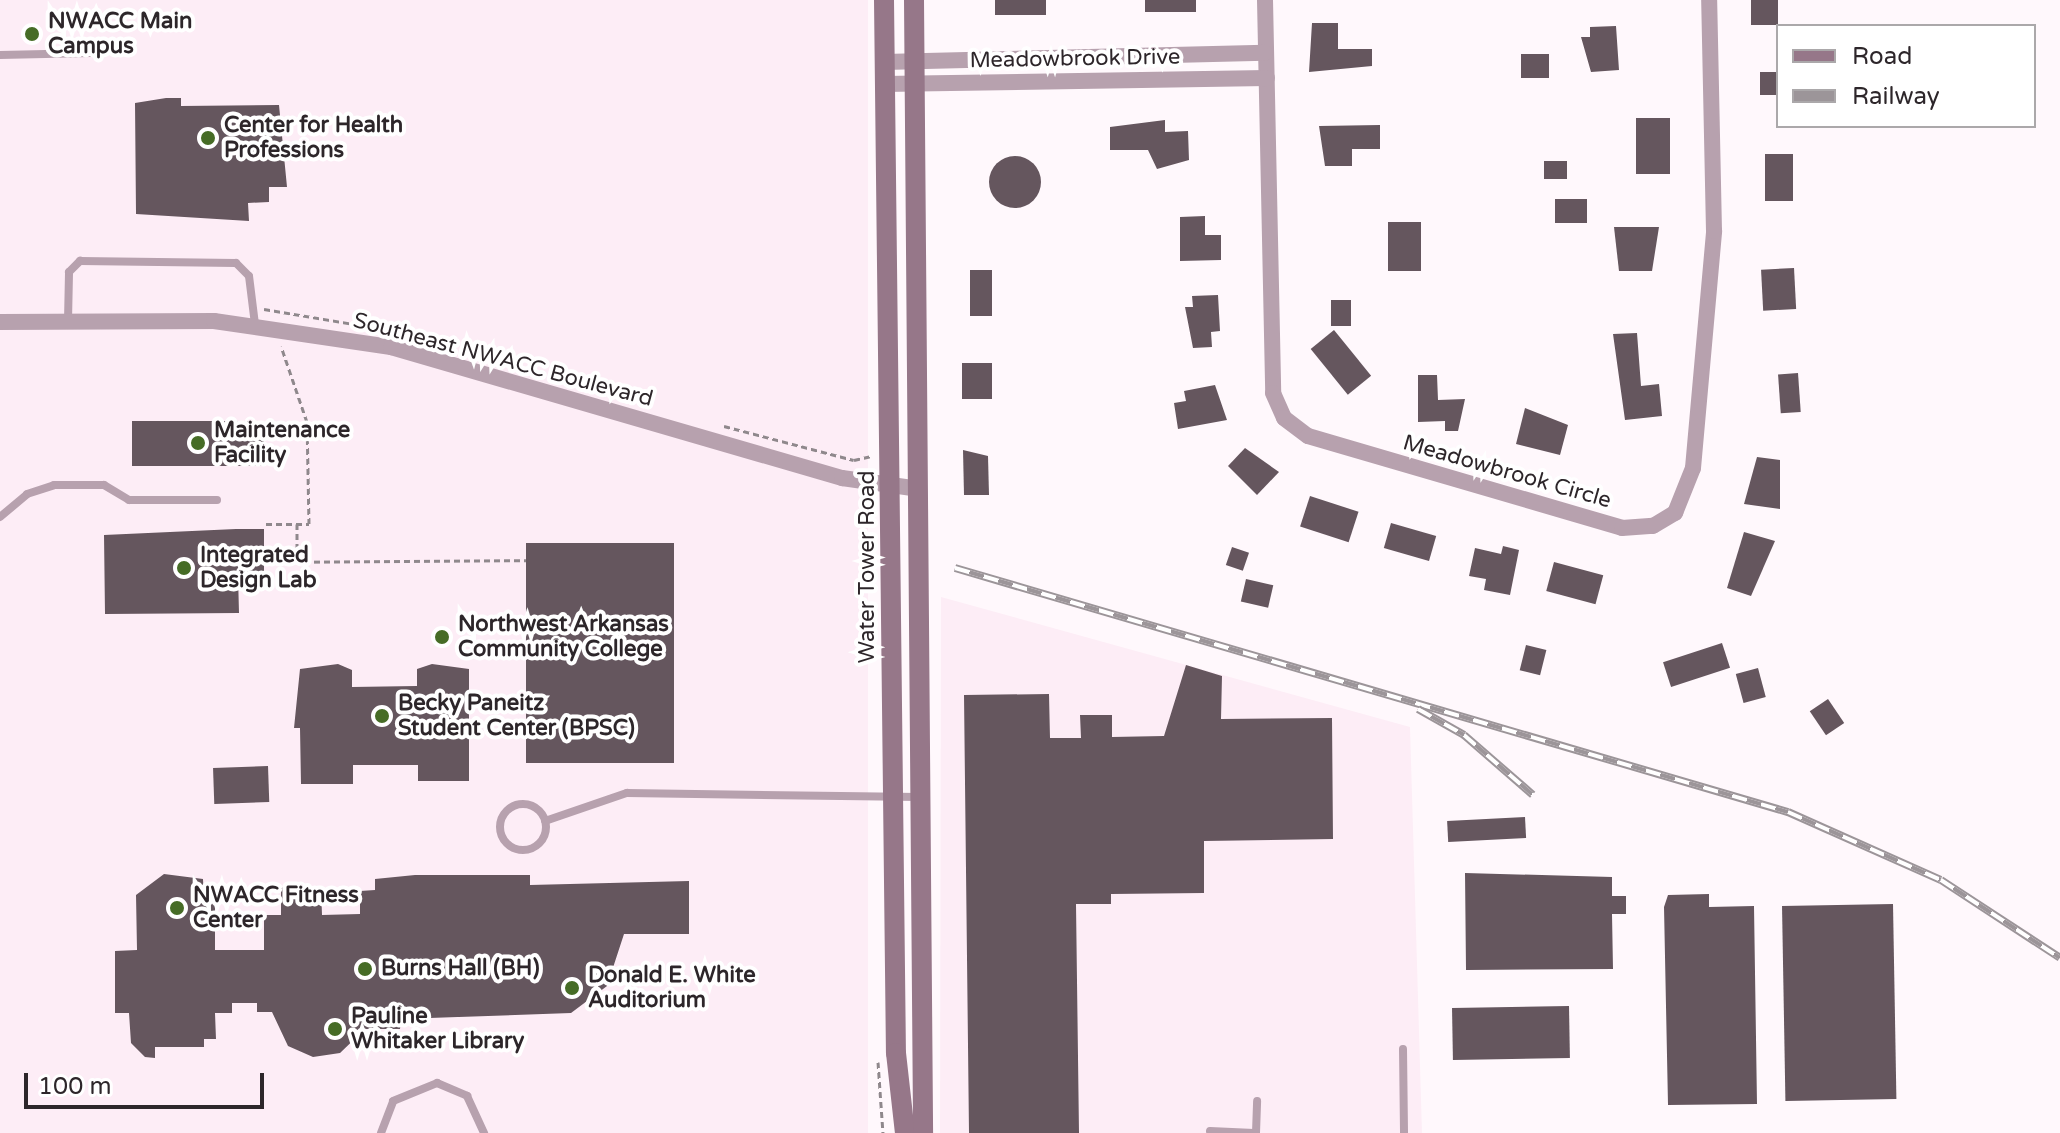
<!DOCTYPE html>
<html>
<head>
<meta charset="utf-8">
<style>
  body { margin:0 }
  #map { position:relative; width:2060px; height:1133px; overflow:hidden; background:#fff8fc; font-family:"Varela Round",sans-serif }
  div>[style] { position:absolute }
  .built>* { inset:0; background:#fdedf6; transform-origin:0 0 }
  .building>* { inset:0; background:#65565e; transform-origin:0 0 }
  .round { border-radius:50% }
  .path>* { height:3px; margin-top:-1.5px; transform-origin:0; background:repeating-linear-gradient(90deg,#8f888c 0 6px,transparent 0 10px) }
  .lane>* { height:8px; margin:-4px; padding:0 4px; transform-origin:4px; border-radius:4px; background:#b7a1ae }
  .lane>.ring { margin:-4px; padding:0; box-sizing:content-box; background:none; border:8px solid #b7a1ae; border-radius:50% }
  .street>* { height:16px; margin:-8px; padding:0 8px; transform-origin:8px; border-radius:8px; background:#b7a1ae }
  .secondary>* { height:20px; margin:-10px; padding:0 10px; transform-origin:10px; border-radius:10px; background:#967789 }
  .rail>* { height:8px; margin-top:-4px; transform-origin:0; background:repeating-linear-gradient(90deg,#fff 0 15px,#9c9599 0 30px); box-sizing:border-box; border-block:2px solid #9c9599 }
  .dots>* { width:22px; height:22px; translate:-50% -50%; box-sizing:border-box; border:4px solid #fff; border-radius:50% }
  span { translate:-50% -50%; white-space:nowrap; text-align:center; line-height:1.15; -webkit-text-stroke:8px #fff; paint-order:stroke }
  .poi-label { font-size:22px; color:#2d262a; font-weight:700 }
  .left { translate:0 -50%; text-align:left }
  .street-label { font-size:22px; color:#2d262a }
  .legend { position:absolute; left:1776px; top:24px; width:260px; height:104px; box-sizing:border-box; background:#fff; border:2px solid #aba8aa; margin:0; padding:10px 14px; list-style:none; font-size:24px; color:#2d262a }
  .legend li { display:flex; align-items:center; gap:16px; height:40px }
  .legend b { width:40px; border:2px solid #aba8aa }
  .scale { position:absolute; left:24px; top:1073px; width:240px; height:36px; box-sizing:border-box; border:4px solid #2d262a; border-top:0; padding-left:10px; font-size:24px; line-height:28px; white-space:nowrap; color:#2d262a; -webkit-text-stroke:6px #fff; paint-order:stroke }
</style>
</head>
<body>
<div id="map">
  <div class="built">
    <div style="left:0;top:0;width:868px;height:1133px"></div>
    <div style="clip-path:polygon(941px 597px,1410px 727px,1422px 1133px,940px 1133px)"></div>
  </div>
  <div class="building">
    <div style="left:995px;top:0;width:51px;height:15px"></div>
    <div style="left:1145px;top:0;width:51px;height:12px"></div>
    <div style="left:1751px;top:0;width:27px;height:25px"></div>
    <div style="clip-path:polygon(1312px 23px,1338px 23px,1338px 49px,1372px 49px,1372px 66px,1309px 72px)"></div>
    <div style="clip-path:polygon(1616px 26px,1619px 70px,1591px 72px,1581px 37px,1590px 37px,1590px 27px)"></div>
    <div style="left:1521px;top:54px;width:28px;height:24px"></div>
    <div style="left:1760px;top:72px;width:18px;height:23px"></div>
    <div style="clip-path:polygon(166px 98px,181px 98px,181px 106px,279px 105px,287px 187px,269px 187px,269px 202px,248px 203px,249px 221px,136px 214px,135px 103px)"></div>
    <div style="left:1636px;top:118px;width:34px;height:56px"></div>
    <div style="clip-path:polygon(1165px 120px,1165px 132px,1188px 131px,1189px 160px,1157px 169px,1148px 150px,1110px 150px,1110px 127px)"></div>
    <div style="clip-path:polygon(1380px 125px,1380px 149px,1352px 149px,1352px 166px,1325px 166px,1319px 126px)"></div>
    <div style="left:1793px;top:154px;width:47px;height:28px;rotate:90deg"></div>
    <div class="round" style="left:989px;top:156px;width:52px;height:52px"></div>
    <div style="left:1544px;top:161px;width:23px;height:18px"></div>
    <div style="left:1555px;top:199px;width:32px;height:24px"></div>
    <div style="clip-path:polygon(1205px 216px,1205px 235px,1221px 235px,1221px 260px,1180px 261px,1180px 217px)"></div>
    <div style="left:1388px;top:222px;width:33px;height:49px"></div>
    <div style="clip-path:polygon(1614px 227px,1659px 227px,1652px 271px,1619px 271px)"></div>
    <div style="left:1794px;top:268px;width:41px;height:33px;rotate:87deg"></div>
    <div style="left:992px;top:270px;width:46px;height:22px;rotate:90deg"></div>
    <div style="clip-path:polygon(1218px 295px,1220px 331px,1211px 332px,1212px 347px,1193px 348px,1185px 307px,1193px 307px,1192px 296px)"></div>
    <div style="left:1351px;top:300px;width:26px;height:20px;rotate:90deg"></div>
    <div style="left:1334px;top:330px;width:59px;height:30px;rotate:51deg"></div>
    <div style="clip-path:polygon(1637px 333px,1641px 386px,1659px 384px,1662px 416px,1625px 420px,1613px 334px)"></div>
    <div style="left:962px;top:363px;width:30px;height:36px"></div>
    <div style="left:1798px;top:373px;width:39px;height:20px;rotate:86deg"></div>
    <div style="clip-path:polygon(1418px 375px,1437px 375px,1438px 400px,1465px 399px,1458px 431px,1445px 431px,1445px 421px,1418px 422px)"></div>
    <div style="clip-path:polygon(1215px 385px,1227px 420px,1178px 429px,1174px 403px,1186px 401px,1184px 391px)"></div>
    <div style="clip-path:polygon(1525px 408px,1568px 425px,1560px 455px,1516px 444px)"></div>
    <div style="left:132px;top:421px;width:132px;height:45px"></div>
    <div style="clip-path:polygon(1245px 448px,1279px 472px,1257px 495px,1228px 466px)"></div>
    <div style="clip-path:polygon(963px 450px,988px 456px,989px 495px,964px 495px)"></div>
    <div style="clip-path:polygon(1757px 457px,1780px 460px,1780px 509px,1744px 504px)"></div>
    <div style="left:1310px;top:496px;width:51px;height:32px;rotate:18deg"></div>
    <div style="left:1391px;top:523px;width:47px;height:26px;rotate:16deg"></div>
    <div style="clip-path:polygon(236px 529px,264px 529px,264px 575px,238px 575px,239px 613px,105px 614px,104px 535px)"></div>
    <div style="clip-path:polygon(1744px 532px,1775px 541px,1751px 596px,1727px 588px)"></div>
    <div style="left:674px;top:543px;width:220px;height:148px;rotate:90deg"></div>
    <div style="clip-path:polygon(1503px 546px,1519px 550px,1510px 595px,1484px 590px,1486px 579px,1469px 576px,1475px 548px,1501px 554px)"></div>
    <div style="left:1232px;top:547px;width:18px;height:19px;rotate:19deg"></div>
    <div style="left:1554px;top:562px;width:51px;height:30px;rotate:15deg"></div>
    <div style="left:1246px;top:579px;width:28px;height:23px;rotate:13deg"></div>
    <div style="left:1722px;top:643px;width:26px;height:62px;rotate:72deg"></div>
    <div style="left:1526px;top:645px;width:21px;height:26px;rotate:14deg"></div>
    <div style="clip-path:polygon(338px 664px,352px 670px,352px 687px,417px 686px,417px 669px,432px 664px,469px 669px,469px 781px,418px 781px,418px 765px,353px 765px,353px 784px,301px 784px,300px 728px,294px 728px,300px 669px)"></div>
    <div style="clip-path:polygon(1186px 665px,1222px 676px,1221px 719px,1332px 718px,1333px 839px,1204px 841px,1204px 893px,1111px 894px,1111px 904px,1076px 904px,1079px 1133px,969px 1133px,964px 695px,1049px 694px,1050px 738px,1081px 738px,1080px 715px,1112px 715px,1112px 737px,1164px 736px)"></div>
    <div style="left:1758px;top:668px;width:30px;height:23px;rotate:75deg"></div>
    <div style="left:1828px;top:699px;width:29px;height:22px;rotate:56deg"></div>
    <div style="left:268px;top:766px;width:36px;height:55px;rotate:88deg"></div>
    <div style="left:1525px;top:817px;width:21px;height:78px;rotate:87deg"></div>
    <div style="clip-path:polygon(1465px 873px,1612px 877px,1612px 896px,1626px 896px,1626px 914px,1612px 914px,1613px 969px,1466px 970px)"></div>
    <div style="clip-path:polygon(164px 874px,203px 879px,204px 900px,215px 900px,215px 950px,264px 950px,264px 915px,281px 915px,281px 887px,321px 887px,322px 915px,360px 914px,360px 891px,375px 890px,375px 879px,415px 875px,530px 875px,530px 885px,689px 881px,689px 934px,624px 934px,607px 986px,571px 1013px,401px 1019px,400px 1029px,365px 1029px,340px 1053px,313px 1057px,288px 1046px,272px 1012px,257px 1012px,257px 1003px,232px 1003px,232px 1013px,215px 1013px,216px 1039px,204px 1039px,204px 1047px,155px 1047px,155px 1058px,145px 1057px,131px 1043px,129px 1013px,115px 1013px,115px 951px,137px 950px,136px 895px)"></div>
    <div style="clip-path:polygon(1709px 894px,1709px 907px,1754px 906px,1757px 1104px,1668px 1105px,1664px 907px,1668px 895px)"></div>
    <div style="left:1893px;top:904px;width:195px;height:111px;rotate:89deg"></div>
    <div style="left:1569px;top:1006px;width:52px;height:117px;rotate:89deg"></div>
  </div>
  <div class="path">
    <div style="left:264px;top:309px;width:128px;rotate:9.5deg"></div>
    <div style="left:724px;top:426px;width:134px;rotate:14.7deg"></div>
    <div style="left:854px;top:460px;width:18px;rotate:-13deg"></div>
    <div style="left:266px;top:524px;width:43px"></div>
    <div style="left:309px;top:524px;width:102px;rotate:-91.1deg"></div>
    <div style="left:307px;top:422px;width:80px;rotate:-108.9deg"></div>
    <div style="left:297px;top:524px;width:37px;rotate:90deg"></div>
    <div style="left:264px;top:562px;width:262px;rotate:-0.4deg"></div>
    <div style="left:878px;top:1062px;width:71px;rotate:86deg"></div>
  </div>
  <div class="lane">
    <div style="left:0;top:55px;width:91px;rotate:-1.3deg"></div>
    <div style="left:68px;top:321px;width:49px;rotate:-88.8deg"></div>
    <div style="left:69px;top:272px;width:16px;rotate:-45deg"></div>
    <div style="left:80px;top:261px;width:156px;rotate:0.7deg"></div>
    <div style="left:236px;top:263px;width:18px;rotate:45deg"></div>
    <div style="left:249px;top:276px;width:48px;rotate:82.9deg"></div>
    <div style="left:0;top:517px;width:35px;rotate:-40deg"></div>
    <div style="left:27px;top:494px;width:28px;rotate:-18deg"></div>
    <div style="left:54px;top:485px;width:50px"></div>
    <div style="left:104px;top:485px;width:29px;rotate:31deg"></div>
    <div style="left:129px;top:500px;width:88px"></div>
    <div class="ring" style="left:500px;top:804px;width:38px;height:38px"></div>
    <div style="left:545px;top:821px;width:87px;rotate:-18.9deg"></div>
    <div style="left:627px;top:793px;width:292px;rotate:0.8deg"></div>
    <div style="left:1403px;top:1049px;width:84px;rotate:89.3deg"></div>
    <div style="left:1210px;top:1131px;width:44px;rotate:2.6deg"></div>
    <div style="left:381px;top:1133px;width:34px;rotate:-69deg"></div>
    <div style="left:393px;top:1101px;width:48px;rotate:-22.2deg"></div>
    <div style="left:437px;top:1083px;width:33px;rotate:23deg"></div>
    <div style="left:467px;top:1096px;width:41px;rotate:65.3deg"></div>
    <div style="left:1256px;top:1133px;width:32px;rotate:-88deg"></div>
  </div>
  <div class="street">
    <div style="left:1265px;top:0;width:393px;rotate:88.8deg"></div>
    <div style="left:1273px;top:393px;width:27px;rotate:66deg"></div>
    <div style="left:1284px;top:418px;width:30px;rotate:37deg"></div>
    <div style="left:1308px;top:436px;width:327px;rotate:16.3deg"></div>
    <div style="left:1622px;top:528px;width:31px;rotate:-4deg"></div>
    <div style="left:1653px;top:526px;width:26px;rotate:-31deg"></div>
    <div style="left:1675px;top:513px;width:48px;rotate:-68.2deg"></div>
    <div style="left:1693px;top:468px;width:238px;rotate:-84.9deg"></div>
    <div style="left:1714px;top:231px;width:231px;rotate:-91.2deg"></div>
    <div style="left:884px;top:62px;width:381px;rotate:-1.4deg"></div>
    <div style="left:884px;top:84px;width:383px;rotate:-0.9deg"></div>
    <div style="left:0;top:322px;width:214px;rotate:-0.3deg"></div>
    <div style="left:214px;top:321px;width:179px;rotate:8.4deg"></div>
    <div style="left:391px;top:347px;width:470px;rotate:16.2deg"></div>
    <div style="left:842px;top:478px;width:78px;rotate:8.1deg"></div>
  </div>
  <div class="secondary">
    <div style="left:884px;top:0;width:1053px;rotate:89.35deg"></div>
    <div style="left:896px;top:1053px;width:81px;rotate:83.6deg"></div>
    <div style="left:914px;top:0;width:1133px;rotate:89.54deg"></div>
  </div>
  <div class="rail">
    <div style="left:955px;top:568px;width:868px;rotate:16.33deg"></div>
    <div style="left:1788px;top:812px;width:167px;rotate:24deg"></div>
    <div style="left:1941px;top:880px;width:142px;rotate:33.2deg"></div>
    <div style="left:1418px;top:709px;width:53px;rotate:29.5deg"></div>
    <div style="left:1464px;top:735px;width:91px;rotate:41deg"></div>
  </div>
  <div class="dots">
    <div style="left:32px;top:34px;background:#466c26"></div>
    <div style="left:208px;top:138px;background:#466c26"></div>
    <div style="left:198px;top:443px;background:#466c26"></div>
    <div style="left:184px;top:568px;background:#466c26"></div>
    <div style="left:442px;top:637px;background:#466c26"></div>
    <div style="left:382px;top:716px;background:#466c26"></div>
    <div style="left:177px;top:908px;background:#466c26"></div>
    <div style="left:365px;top:969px;background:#466c26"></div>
    <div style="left:572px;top:988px;background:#466c26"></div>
    <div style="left:335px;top:1029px;background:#466c26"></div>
  </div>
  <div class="poi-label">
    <span class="left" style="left:48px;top:34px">NWACC Main<br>Campus</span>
    <span class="left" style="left:224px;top:138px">Center for Health<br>Professions</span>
    <span class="left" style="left:214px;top:443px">Maintenance<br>Facility</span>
    <span class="left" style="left:200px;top:568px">Integrated<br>Design Lab</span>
    <span class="left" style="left:458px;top:637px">Northwest Arkansas<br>Community College</span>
    <span class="left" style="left:398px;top:716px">Becky Paneitz<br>Student Center (BPSC)</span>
    <span class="left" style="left:193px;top:908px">NWACC Fitness<br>Center</span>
    <span class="left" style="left:381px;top:969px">Burns Hall (BH)</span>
    <span class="left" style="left:588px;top:988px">Donald E. White<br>Auditorium</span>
    <span class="left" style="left:351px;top:1029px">Pauline<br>Whitaker Library</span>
  </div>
  <div class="street-label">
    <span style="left:1075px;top:59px;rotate:-1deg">Meadowbrook Drive</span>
    <span style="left:503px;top:360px;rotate:15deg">Southeast NWACC Boulevard</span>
    <span style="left:1507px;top:472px;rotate:16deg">Meadowbrook Circle</span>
    <span style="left:868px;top:567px;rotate:-90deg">Water Tower Road</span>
  </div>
  <ul class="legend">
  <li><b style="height:10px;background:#967789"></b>Road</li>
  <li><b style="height:10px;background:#9c9599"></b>Railway</li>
  </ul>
  <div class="scale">100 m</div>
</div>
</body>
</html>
